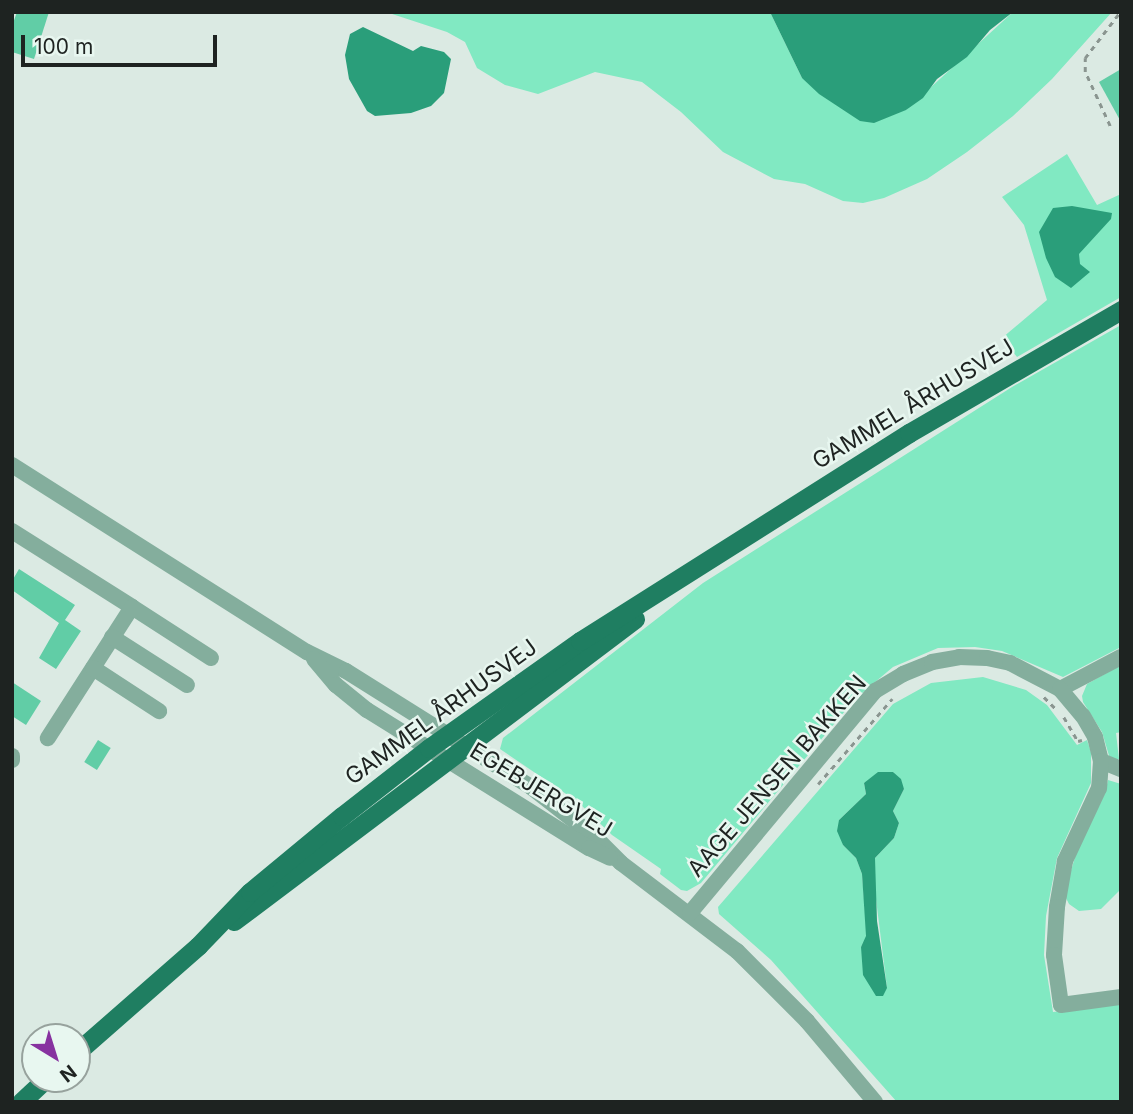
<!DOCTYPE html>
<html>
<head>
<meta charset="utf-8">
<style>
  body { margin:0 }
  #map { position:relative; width:1133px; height:1114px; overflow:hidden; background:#dbeae3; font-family:Inter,sans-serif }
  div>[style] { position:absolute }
  .green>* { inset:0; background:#81e9c2 }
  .water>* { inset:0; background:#2a9e7a }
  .building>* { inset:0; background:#61cda6; transform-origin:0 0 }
  .path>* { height:2.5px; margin-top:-1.25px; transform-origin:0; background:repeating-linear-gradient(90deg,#8a9590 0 5px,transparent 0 10px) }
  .minor>* { height:16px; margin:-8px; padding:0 8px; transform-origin:8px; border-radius:8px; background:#84ae9d }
  .major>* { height:19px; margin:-9.5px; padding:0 9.5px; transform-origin:9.5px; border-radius:9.5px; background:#1f7e61 }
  span { translate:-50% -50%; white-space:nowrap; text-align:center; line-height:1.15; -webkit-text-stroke:5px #e8f7f0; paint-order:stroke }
  .street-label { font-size:23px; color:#1e2321 }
  .frame { position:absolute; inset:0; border:14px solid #1e2321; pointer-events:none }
  .north { position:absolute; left:21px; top:1023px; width:70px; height:70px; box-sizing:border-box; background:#e8f7f0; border:2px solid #97a29d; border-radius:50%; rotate:142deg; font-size:19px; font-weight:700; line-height:28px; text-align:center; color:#1e2321 }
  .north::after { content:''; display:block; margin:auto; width:24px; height:32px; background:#8732a0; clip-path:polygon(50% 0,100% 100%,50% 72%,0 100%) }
  .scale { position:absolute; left:21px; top:35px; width:196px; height:32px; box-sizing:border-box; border:4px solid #1e2321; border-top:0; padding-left:9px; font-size:21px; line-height:24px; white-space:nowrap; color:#1e2321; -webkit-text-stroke:5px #e8f7f0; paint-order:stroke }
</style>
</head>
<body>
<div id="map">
  <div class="green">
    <div style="clip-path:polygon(386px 12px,770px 12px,802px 78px,906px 110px,1013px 12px,1112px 12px,1052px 79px,1013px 116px,967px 152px,927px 179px,884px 198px,863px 203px,843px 201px,805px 184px,774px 179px,723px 152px,681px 112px,642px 82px,595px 72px,538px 94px,505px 85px,477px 68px,465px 42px,447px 32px)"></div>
    <div style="clip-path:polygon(1067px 154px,1097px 205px,1121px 194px,1121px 297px,1017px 357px,1002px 338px,1047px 300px,1024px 225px,1002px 197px)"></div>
    <div style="clip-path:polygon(1121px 325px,1121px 647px,1063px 677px,1002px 651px,975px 647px,938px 648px,893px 667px,855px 699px,701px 883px,687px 891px,681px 890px,660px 874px,661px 869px,612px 835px,578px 802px,500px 749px,503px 738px,703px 583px,1012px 387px)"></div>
    <div style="clip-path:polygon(1121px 665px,1121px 732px,1116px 733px,1119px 759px,1110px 759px,1102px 732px,1083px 702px,1082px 696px,1087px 684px)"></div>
    <div style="clip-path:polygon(evenodd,983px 677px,1026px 690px,1047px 705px,1077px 745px,1087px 740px,1091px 752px,1091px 783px,1057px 858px,1046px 916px,1044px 955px,1053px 1012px,1121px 1004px,1121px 1102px,897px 1102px,771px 960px,719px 914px,718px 907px,893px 704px,931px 683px,983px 677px,893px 772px,904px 789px,893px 811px,899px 823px,894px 838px,875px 858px,874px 883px,887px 988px,861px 947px,867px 936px,862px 874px,856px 858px,843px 845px,839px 820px,866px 794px,864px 783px,893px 772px)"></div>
    <div style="clip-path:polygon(1108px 780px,1121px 784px,1121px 889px,1101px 909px,1079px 911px,1069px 904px,1066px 898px,1069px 877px,1076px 854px,1105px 793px)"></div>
  </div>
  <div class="water">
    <div style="clip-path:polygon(770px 12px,1013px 12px,990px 30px,967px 57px,937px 79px,923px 98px,906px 110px,874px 123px,860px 121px,819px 94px,802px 78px)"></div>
    <div style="clip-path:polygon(363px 27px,413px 51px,421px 46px,444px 52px,451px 59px,444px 93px,431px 106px,411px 113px,375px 116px,367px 111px,349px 79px,345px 55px,350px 34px)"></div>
    <div style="clip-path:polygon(1072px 206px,1112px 213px,1111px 219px,1079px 254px,1080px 264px,1090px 272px,1071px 288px,1055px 277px,1046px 258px,1039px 232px,1053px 208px)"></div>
    <div style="clip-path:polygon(878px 772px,893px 772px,901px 779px,904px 789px,893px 811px,899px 823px,894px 838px,875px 858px,877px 921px,887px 988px,883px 996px,876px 996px,863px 975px,861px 947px,866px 936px,862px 874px,856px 858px,843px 845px,837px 831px,839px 820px,866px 794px,864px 783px)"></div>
  </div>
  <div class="building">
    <div style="clip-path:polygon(17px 12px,49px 12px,34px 59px,12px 52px,12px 26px)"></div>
    <div style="clip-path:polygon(1121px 69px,1121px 122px,1099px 82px)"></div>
    <div style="clip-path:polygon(19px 569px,75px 605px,65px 620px,81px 631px,56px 669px,39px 658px,59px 623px,12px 590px,12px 581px)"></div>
    <div style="clip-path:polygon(12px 682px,41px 701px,26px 725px,12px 716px)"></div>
    <div style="left:98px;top:740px;width:15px;height:26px;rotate:32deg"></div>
  </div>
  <div class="path">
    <div style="left:1110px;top:126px;width:60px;rotate:-114.8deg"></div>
    <div style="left:1085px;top:72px;width:14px;rotate:-90deg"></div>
    <div style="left:1085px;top:58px;width:58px;rotate:-52.7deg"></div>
    <div style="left:1044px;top:697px;width:18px;rotate:45deg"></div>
    <div style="left:1064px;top:717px;width:28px;rotate:60deg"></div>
    <div style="left:1078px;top:741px;width:4px;rotate:-14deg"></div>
    <div style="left:818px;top:784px;width:113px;rotate:-49deg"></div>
  </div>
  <div class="minor">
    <div style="left:12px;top:465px;width:349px;rotate:32.4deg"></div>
    <div style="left:307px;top:652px;width:43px;rotate:26deg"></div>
    <div style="left:346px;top:671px;width:218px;rotate:32.1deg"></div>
    <div style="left:531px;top:787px;width:83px;rotate:38.1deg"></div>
    <div style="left:596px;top:838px;width:35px;rotate:45deg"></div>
    <div style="left:621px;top:863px;width:146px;rotate:37.2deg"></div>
    <div style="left:737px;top:951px;width:99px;rotate:45deg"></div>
    <div style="left:807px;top:1021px;width:106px;rotate:50deg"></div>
    <div style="left:12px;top:531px;width:142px;rotate:32.3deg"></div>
    <div style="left:132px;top:607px;width:156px;rotate:122.7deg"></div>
    <div style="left:132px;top:607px;width:94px;rotate:32.8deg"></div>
    <div style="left:112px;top:637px;width:89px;rotate:32.6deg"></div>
    <div style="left:314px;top:659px;width:34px;rotate:50deg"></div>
    <div style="left:336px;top:685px;width:40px;rotate:39deg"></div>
    <div style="left:367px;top:710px;width:261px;rotate:31.9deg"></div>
    <div style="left:589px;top:848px;width:23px;rotate:25deg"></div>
    <div style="left:93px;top:668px;width:79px;rotate:33.1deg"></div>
    <div style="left:1060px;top:689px;width:69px;rotate:-27.7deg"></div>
    <div style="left:12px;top:756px;width:4px;rotate:90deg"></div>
    <div style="left:1101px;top:761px;width:22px;rotate:22deg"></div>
    <div style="left:690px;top:913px;width:289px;rotate:-50.2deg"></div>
    <div style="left:875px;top:691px;width:33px;rotate:-31deg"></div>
    <div style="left:903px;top:674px;width:31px;rotate:-22deg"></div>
    <div style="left:932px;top:662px;width:27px;rotate:-10deg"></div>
    <div style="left:959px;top:657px;width:28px;rotate:2deg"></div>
    <div style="left:987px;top:658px;width:24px;rotate:12deg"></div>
    <div style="left:1010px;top:663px;width:56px;rotate:27.5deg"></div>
    <div style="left:1060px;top:689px;width:35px;rotate:50deg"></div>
    <div style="left:1083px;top:716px;width:24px;rotate:60deg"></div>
    <div style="left:1095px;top:737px;width:25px;rotate:76deg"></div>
    <div style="left:1101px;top:761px;width:27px;rotate:94deg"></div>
    <div style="left:1099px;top:788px;width:81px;rotate:115deg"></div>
    <div style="left:1065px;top:861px;width:47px;rotate:99.9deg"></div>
    <div style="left:1057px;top:907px;width:48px;rotate:93.6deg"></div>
    <div style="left:1054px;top:955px;width:50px;rotate:82deg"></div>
    <div style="left:1061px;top:1005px;width:61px;rotate:-7.6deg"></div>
  </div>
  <div class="major">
    <div style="left:234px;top:921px;width:502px;rotate:-36.98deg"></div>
    <div style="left:77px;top:1052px;width:161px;rotate:-41.2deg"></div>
    <div style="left:198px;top:946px;width:75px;rotate:-46.1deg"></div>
    <div style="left:250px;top:892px;width:119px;rotate:-39.6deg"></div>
    <div style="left:342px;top:816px;width:110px;rotate:-38deg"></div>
    <div style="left:429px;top:748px;width:185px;rotate:-35.3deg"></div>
    <div style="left:580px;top:641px;width:389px;rotate:-32.3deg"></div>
    <div style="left:909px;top:433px;width:245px;rotate:-30.1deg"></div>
    <div style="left:21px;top:1102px;width:34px;rotate:-43deg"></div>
  </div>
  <div class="street-label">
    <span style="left:913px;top:404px;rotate:-31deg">GAMMEL ÅRHUSVEJ</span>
    <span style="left:441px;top:712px;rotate:-36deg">GAMMEL ÅRHUSVEJ</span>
    <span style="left:777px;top:776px;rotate:-49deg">AAGE JENSEN BAKKEN</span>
    <span style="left:541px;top:790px;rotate:31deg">EGEBJERGVEJ</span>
  </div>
  <div class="frame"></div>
  <div class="north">N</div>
  <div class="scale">100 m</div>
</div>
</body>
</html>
